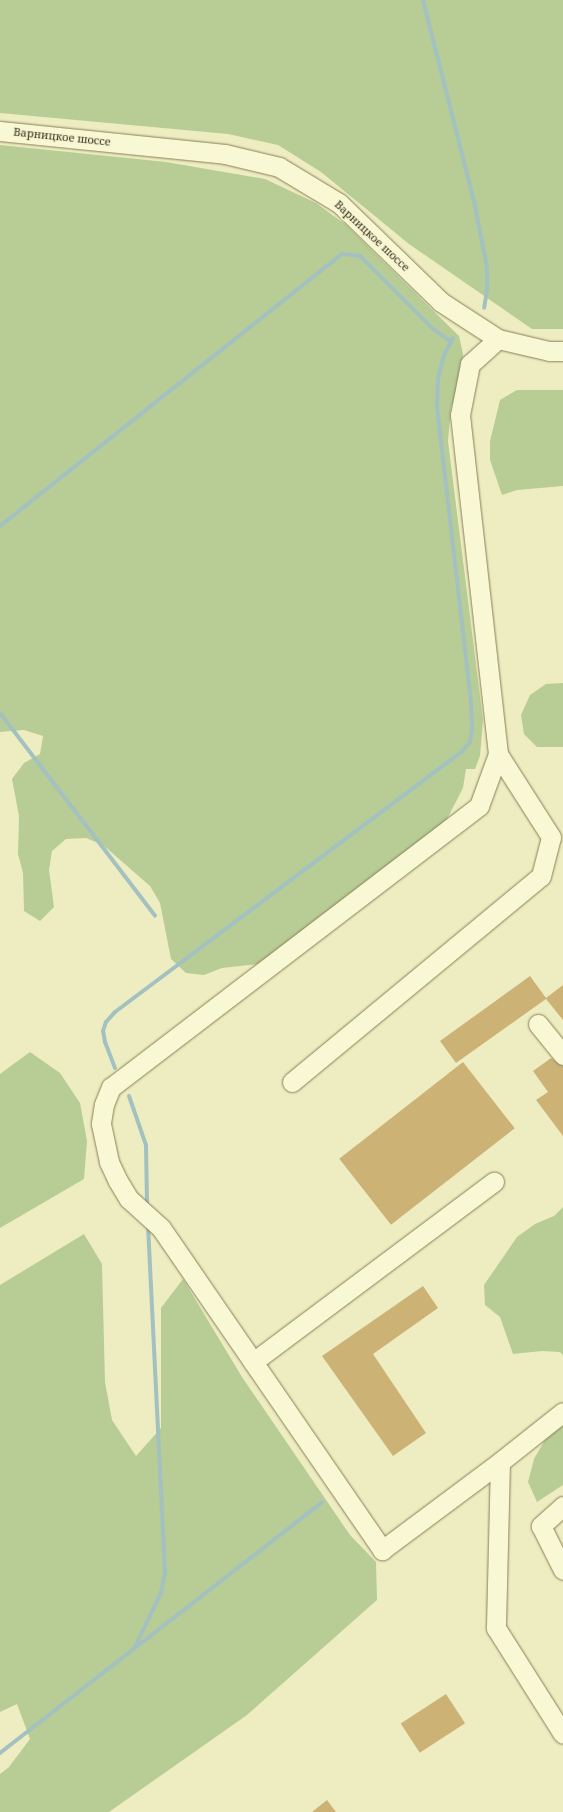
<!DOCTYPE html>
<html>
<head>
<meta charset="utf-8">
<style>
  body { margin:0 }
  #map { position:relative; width:563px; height:1812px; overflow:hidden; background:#eeedc1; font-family:"Noto Serif",serif }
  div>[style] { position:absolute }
  .green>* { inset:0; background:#b7cd95 }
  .stream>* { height:4px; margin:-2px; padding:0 2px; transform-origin:2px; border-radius:2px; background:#a3c1c0 }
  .building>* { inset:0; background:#cdb276; transform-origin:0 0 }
  .roads { filter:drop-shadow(0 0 1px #887f58) drop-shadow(0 0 1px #887f58) }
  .minor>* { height:19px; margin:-9.5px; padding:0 9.5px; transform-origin:9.5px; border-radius:9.5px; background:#f9f8d4 }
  span { translate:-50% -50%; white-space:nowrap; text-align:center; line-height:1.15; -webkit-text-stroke:3px #f6f5d0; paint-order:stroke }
  .street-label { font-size:11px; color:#37311d }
</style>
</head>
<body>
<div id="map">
  <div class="green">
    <div style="clip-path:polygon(0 0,563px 0,563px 329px,532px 329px,409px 244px,321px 172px,278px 145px,228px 134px,0 113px)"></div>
    <div style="clip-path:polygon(0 145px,166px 162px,265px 179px,316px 203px,346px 225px,459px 336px,463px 354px,462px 373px,451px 408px,448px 441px,483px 720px,480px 756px,475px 769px,466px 769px,463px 788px,446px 821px,259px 964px,222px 968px,204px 975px,186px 973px,171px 959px,160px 903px,150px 886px,103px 845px,86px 838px,66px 839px,52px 851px,49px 870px,54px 907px,40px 921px,24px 911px,23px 873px,18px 854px,19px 816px,12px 779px,24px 763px,40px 754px,43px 736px,24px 730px,0 732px)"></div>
    <div style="clip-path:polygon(517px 390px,563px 390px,563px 486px,517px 490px,502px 495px,490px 460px,490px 441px,500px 400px)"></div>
    <div style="clip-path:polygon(563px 683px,563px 747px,537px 747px,524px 734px,521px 715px,530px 695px,546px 684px)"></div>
    <div style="clip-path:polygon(30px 1052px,60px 1073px,80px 1103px,87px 1141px,84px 1179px,0 1228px,0 1074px)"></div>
    <div style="clip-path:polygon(563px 1207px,563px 1355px,560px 1352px,542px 1351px,513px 1354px,500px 1317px,485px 1305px,484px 1285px,517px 1237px,535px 1224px,554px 1216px)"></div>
    <div style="clip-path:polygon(84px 1234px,102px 1264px,105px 1382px,112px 1420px,136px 1456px,161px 1428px,161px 1308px,183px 1279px,242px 1377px,350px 1535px,376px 1562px,377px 1600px,247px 1715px,109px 1812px,0 1812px,0 1774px,9px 1767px,30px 1739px,17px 1704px,0 1712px,0 1285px)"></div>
    <div style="clip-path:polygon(563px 1426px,563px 1485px,537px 1502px,528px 1482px,534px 1459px,546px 1438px)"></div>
  </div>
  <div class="stream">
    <div style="left:423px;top:0;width:212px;rotate:75.8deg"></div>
    <div style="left:475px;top:206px;width:62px;rotate:78.9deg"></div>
    <div style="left:487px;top:267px;width:23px;rotate:90deg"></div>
    <div style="left:487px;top:290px;width:18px;rotate:99deg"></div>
    <div style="left:0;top:526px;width:437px;rotate:-38.5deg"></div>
    <div style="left:342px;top:254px;width:18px;rotate:6deg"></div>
    <div style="left:360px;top:256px;width:102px;rotate:45deg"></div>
    <div style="left:432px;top:328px;width:24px;rotate:36deg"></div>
    <div style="left:0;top:713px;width:255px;rotate:52.6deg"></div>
    <div style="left:115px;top:1068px;width:28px;rotate:-111deg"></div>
    <div style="left:105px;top:1042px;width:11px;rotate:-100deg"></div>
    <div style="left:103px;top:1031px;width:9px;rotate:-72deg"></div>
    <div style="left:106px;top:1022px;width:13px;rotate:-48deg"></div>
    <div style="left:115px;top:1012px;width:434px;rotate:-36.9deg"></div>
    <div style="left:462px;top:751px;width:12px;rotate:-48deg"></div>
    <div style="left:470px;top:742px;width:12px;rotate:-81deg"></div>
    <div style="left:472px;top:730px;width:29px;rotate:-92deg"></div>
    <div style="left:471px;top:701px;width:298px;rotate:-96.6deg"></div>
    <div style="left:437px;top:405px;width:26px;rotate:-88deg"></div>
    <div style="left:438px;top:379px;width:25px;rotate:-76deg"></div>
    <div style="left:444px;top:355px;width:19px;rotate:-62deg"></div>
    <div style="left:129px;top:1096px;width:52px;rotate:70.9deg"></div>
    <div style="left:146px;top:1145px;width:60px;rotate:89deg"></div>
    <div style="left:135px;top:1647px;width:60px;rotate:-64.3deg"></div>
    <div style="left:161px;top:1593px;width:20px;rotate:-79deg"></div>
    <div style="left:165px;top:1573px;width:348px;rotate:-92.8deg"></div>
    <div style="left:0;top:1753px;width:408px;rotate:-37.9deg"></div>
  </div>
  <div class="building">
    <div style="clip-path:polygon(530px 976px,546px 998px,563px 985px,563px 1020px,546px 999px,456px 1063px,440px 1041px)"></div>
    <div style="clip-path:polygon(551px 1058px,563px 1066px,563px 1136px,536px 1100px,548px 1092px,533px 1071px)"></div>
    <div style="left:463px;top:1062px;width:84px;height:157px;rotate:52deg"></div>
    <div style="clip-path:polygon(423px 1286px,438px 1308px,373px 1354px,426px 1433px,393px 1456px,322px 1356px)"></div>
    <div style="left:446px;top:1694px;width:35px;height:54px;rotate:57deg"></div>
    <div style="clip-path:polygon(327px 1800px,336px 1812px,312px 1812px)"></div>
  </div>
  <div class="roads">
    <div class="minor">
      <div style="left:0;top:131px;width:226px;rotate:5.8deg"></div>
      <div style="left:225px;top:154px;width:56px;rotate:13.5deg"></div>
      <div style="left:279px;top:167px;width:70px;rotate:31deg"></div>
      <div style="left:339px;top:203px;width:142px;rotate:44.1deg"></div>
      <div style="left:441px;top:302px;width:68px;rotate:33deg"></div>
      <div style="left:498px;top:339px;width:52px;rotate:13.2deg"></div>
      <div style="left:549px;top:351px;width:14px"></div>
      <div style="left:498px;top:339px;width:38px;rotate:138deg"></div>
      <div style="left:470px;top:364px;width:52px;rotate:101.1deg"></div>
      <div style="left:460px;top:415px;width:341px;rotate:83.6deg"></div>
      <div style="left:498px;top:754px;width:55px;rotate:110.1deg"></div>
      <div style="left:479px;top:806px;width:463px;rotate:142.6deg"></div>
      <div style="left:111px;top:1087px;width:18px;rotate:112deg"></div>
      <div style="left:104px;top:1104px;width:20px;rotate:99deg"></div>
      <div style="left:101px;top:1124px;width:39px;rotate:78deg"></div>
      <div style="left:109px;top:1162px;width:21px;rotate:65deg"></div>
      <div style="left:118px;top:1181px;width:21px;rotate:59deg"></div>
      <div style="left:129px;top:1199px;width:43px;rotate:42.2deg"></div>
      <div style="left:161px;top:1228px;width:391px;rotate:55.5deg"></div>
      <div style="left:382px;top:1550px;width:147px;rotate:-36.7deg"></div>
      <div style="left:500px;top:1462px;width:166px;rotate:91.4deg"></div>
      <div style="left:496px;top:1628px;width:125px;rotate:57.7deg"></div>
      <div style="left:538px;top:1024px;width:40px;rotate:51deg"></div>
      <div style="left:292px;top:1082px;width:323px;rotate:-39.6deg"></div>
      <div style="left:541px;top:876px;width:40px;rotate:-75.6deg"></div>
      <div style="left:551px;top:837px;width:98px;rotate:-122.6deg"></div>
      <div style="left:253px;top:1362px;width:301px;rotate:-36.8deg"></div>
      <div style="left:500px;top:1462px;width:80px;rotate:-38.4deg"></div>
      <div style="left:563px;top:1506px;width:30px;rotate:138deg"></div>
      <div style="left:541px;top:1526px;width:49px;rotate:63.4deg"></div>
    </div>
  </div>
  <div class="street-label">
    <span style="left:62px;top:137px;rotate:6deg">Варницкое шоссе</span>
    <span style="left:372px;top:236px;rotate:43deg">Варницкое шоссе</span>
  </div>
</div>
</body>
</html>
